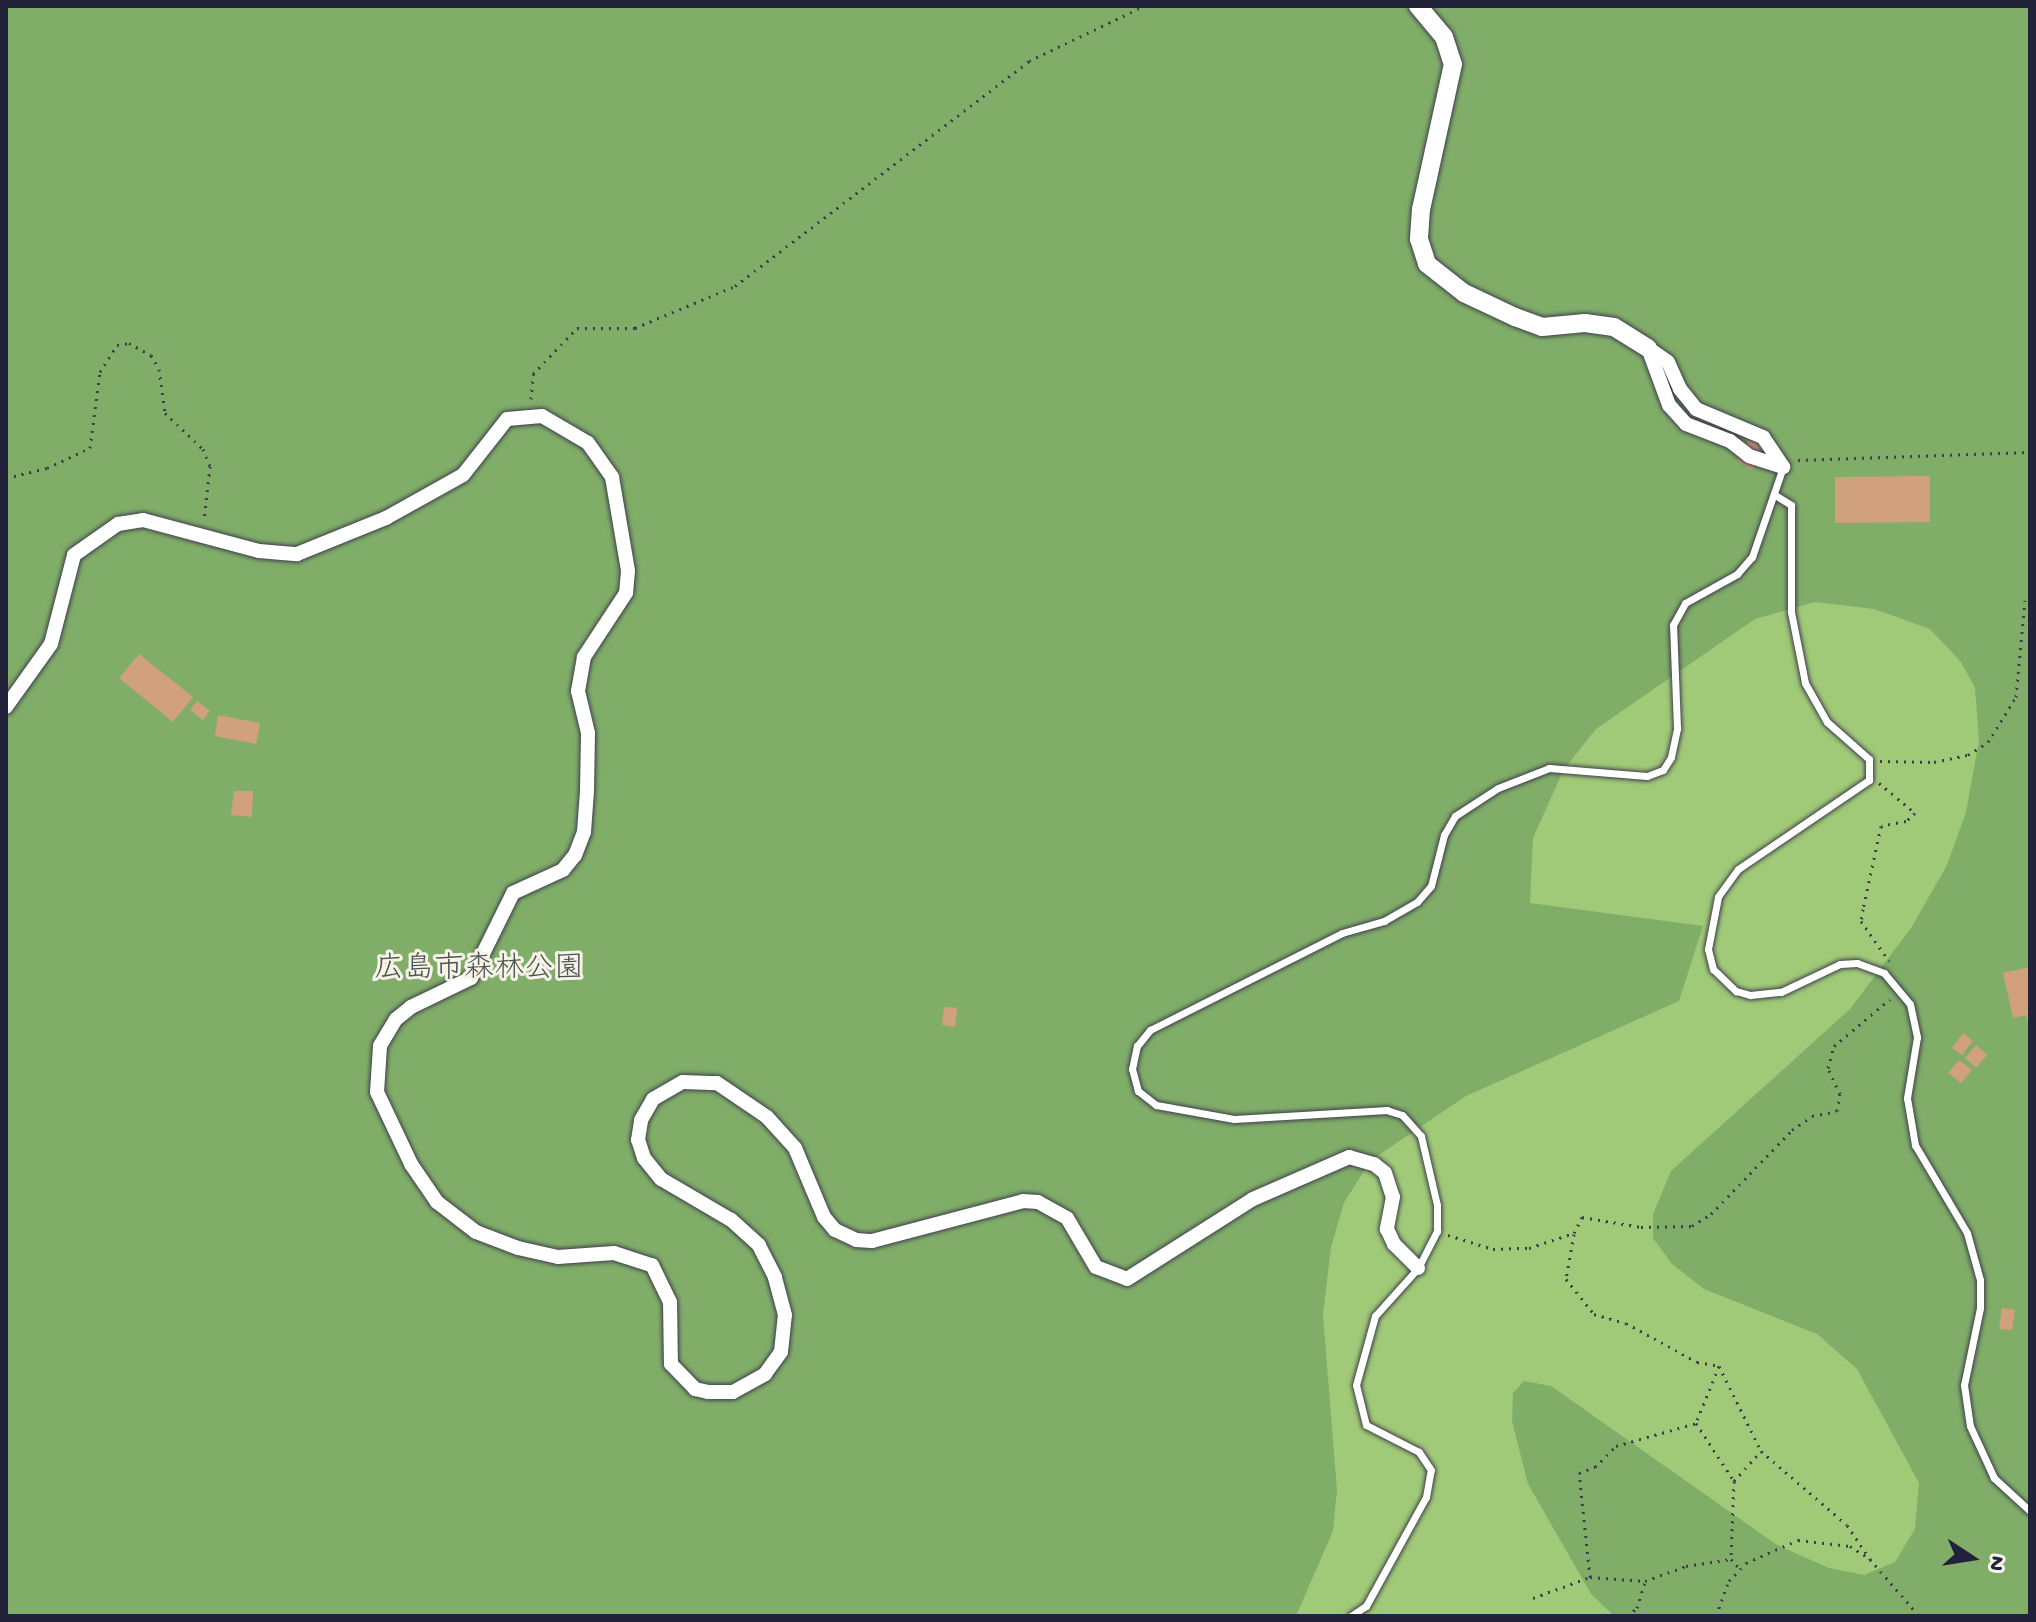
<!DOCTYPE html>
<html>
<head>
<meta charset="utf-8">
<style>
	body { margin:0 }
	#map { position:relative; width:2036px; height:1622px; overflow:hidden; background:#e8e0bc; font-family:"Gochi Hand","Klee One",sans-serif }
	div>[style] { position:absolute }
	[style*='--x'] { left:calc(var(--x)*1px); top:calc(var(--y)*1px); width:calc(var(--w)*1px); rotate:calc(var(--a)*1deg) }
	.green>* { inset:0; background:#a0ca77 }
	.forest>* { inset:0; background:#80ae68 }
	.building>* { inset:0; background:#d1a07c }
	.path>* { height:3px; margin-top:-1.5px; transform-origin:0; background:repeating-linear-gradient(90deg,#403e4e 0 2px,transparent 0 8px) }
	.roads { filter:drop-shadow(0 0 2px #403e4e) drop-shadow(0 0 2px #403e4e) }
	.service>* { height:7px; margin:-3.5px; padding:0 3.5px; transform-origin:3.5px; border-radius:3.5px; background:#fff }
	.minor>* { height:14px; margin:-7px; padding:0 7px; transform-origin:7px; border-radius:7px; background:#fff }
	.tertiary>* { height:18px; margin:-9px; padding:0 9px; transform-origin:9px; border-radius:9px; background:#fff }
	span { translate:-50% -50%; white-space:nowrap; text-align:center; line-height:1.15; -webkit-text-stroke:6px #f7f3e8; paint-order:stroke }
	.park-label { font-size:30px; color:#48544d }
	.frame { position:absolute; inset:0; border:8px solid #22223b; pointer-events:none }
	.north { position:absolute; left:1932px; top:1518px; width:80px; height:80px; -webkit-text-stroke:6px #f7f3e8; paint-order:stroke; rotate:102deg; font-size:22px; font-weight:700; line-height:32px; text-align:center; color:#22223b }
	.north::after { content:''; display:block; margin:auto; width:28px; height:36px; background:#22223b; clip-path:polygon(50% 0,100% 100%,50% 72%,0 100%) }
</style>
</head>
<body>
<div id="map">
	<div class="green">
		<div style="clip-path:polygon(6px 178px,1992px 336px,2030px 1616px,1110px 1616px)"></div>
	</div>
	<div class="forest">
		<div style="clip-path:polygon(6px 6px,2030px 6px,2030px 1616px,1614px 1616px,1591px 1594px,1528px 1484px,1512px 1421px,1513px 1393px,1524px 1381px,1551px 1386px,1777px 1545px,1829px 1568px,1864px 1575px,1895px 1562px,1915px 1529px,1919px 1483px,1857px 1369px,1817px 1334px,1704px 1289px,1672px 1264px,1653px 1238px,1653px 1214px,1671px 1171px,1850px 1009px,1911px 928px,1947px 865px,1966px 812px,1979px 740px,1975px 688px,1961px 662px,1930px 629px,1874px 609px,1815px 602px,1755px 619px,1596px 729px,1564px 769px,1533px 838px,1530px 903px,1703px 926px,1679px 1001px,1466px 1096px,1370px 1161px,1344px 1203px,1331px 1247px,1323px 1315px,1337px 1490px,1333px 1531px,1296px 1616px,6px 1616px)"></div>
	</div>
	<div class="building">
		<div style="clip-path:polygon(1754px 430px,1769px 439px,1752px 470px,1737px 461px)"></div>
		<div style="clip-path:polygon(1930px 476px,1930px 522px,1835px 523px,1835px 477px)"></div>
		<div style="clip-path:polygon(139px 654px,193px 697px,173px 722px,119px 678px)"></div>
		<div style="clip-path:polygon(197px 701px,210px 711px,203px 720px,190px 710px)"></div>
		<div style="clip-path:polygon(218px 715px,260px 723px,256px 744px,215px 736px)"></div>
		<div style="clip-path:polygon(234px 791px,253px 791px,252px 817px,231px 815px)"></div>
		<div style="clip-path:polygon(2030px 967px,2030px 1029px,2029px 1029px,2026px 1015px,2013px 1018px,2003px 973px)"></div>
		<div style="clip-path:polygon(944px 1007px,957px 1008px,955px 1027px,942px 1025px)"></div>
		<div style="clip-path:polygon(1963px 1033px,1973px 1041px,1962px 1055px,1952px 1048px)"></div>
		<div style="clip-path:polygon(1976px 1045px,1987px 1055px,1976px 1068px,1965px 1058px)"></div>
		<div style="clip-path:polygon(1959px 1060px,1972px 1070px,1961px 1083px,1948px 1073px)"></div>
		<div style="clip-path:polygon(2002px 1308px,2015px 1310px,2012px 1330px,1999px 1329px)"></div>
	</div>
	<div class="path">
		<div style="--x:531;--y:399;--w:25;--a:-85"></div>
		<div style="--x:533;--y:374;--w:64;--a:-46.3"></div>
		<div style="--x:577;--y:328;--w:58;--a:0"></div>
		<div style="--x:635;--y:328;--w:108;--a:-22.8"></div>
		<div style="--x:735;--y:286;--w:370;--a:-37.4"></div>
		<div style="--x:1029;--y:61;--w:127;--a:-25.6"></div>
		<div style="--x:1798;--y:460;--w:232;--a:-2"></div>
		<div style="--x:6;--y:478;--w:42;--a:-13.7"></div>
		<div style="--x:47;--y:468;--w:47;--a:-24.9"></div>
		<div style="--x:90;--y:448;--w:77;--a:-82.5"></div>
		<div style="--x:100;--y:372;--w:32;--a:-58"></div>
		<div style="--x:117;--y:345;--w:12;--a:-9"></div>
		<div style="--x:129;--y:343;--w:25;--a:29"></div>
		<div style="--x:151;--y:355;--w:16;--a:60"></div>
		<div style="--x:159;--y:369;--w:44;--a:82.2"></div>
		<div style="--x:165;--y:413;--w:52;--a:43.5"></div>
		<div style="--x:203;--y:449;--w:18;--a:68"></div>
		<div style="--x:210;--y:466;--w:54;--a:96.3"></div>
		<div style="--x:1880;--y:761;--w:54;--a:1.1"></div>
		<div style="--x:1934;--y:762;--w:35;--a:-12"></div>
		<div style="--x:1968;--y:755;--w:24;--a:-33"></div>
		<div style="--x:1988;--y:742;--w:53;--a:-58.1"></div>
		<div style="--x:2016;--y:697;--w:97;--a:-84.7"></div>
		<div style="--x:1879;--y:783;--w:47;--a:39.8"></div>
		<div style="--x:1915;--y:813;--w:12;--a:138"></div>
		<div style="--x:1906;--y:821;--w:25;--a:169"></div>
		<div style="--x:1881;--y:826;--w:85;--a:102.2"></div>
		<div style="--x:1863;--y:909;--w:12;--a:99"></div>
		<div style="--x:1861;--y:921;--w:49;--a:55"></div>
		<div style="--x:1574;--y:1234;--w:46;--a:100.1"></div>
		<div style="--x:1566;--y:1279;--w:45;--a:51.3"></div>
		<div style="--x:1594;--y:1314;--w:33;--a:16"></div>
		<div style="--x:1626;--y:1323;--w:81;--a:28.8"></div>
		<div style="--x:1697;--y:1362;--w:22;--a:10"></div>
		<div style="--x:1719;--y:1366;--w:95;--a:63.7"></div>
		<div style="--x:1761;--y:1451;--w:113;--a:40.7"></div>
		<div style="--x:1847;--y:1525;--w:41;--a:55.9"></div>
		<div style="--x:1448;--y:1235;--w:47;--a:17.3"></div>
		<div style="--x:1493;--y:1249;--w:36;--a:-2"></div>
		<div style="--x:1529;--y:1248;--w:47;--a:-18.4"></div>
		<div style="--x:1574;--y:1233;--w:18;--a:-63"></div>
		<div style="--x:1582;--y:1217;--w:60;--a:9.6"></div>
		<div style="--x:1641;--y:1227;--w:51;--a:-1.1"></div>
		<div style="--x:1692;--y:1226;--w:22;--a:-32"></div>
		<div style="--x:1711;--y:1214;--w:117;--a:-46"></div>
		<div style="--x:1792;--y:1130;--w:24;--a:-35"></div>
		<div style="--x:1812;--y:1116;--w:25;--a:-11"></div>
		<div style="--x:1837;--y:1111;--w:17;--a:-80"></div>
		<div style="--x:1840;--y:1094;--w:29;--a:-115"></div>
		<div style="--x:1828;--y:1068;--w:23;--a:-75"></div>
		<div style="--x:1834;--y:1046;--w:73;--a:-40"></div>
		<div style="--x:1719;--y:1366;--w:61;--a:112"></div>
		<div style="--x:1696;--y:1423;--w:69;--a:56.8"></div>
		<div style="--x:1734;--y:1481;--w:78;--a:92.2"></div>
		<div style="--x:1731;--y:1559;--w:13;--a:48"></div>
		<div style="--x:1734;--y:1481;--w:40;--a:-48"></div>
		<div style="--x:1590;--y:1577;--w:105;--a:-96"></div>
		<div style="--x:1579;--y:1473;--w:17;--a:-21"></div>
		<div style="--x:1595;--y:1467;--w:30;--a:-45"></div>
		<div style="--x:1616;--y:1446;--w:83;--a:-16"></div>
		<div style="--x:1533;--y:1598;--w:61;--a:-20.2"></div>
		<div style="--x:1590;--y:1577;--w:55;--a:4.2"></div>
		<div style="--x:1645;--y:1581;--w:44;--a:-20.1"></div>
		<div style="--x:1686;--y:1566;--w:45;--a:-9"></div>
		<div style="--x:1627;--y:1616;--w:13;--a:-39"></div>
		<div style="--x:1637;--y:1608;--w:28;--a:-73"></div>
		<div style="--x:1716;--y:1616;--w:37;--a:-70"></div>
		<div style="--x:1729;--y:1581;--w:25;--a:-47"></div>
		<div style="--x:1746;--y:1563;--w:57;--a:-23.9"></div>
		<div style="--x:1798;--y:1540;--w:52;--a:6.6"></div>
		<div style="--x:1850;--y:1546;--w:24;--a:33"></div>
		<div style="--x:1870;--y:1559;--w:75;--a:49.3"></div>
	</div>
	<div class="roads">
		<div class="service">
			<div style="--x:1775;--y:495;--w:19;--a:32"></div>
			<div style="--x:1791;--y:505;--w:107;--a:90"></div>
			<div style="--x:1791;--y:612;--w:72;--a:78.8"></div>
			<div style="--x:1805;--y:683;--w:45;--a:60.6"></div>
			<div style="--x:1827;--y:722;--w:56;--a:41.4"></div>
			<div style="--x:1869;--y:759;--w:21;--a:90"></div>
			<div style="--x:1869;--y:780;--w:158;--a:145.8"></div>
			<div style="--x:1738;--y:869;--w:34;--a:126"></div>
			<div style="--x:1718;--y:897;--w:53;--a:100.9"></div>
			<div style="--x:1708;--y:949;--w:21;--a:76"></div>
			<div style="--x:1713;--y:969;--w:32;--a:44"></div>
			<div style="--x:1736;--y:991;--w:15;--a:16"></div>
			<div style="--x:1750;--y:995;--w:31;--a:-6"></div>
			<div style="--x:1781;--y:992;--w:65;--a:-25.4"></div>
			<div style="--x:1840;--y:964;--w:17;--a:-3"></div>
			<div style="--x:1857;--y:963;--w:29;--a:20"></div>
			<div style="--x:1884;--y:973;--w:40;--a:50"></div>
			<div style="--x:1910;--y:1004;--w:34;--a:78"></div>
			<div style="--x:1917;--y:1037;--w:62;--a:99.3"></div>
			<div style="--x:1907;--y:1098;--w:48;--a:80.3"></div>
			<div style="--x:1915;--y:1145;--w:102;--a:59.4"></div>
			<div style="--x:1967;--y:1233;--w:49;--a:74.5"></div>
			<div style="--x:1980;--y:1280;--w:28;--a:90"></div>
			<div style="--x:1980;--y:1308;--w:79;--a:101.7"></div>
			<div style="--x:1964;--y:1385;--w:41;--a:81.7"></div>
			<div style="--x:1970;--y:1426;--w:57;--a:65.2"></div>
			<div style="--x:1994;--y:1478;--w:49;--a:42.5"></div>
			<div style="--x:1351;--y:1616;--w:18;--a:-34"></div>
			<div style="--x:1366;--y:1606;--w:124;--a:-61.2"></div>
			<div style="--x:1426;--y:1497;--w:27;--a:-80"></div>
			<div style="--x:1431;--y:1470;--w:22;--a:-124"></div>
			<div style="--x:1419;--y:1452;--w:59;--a:-153"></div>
			<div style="--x:1366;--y:1425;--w:41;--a:-104"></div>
			<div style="--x:1356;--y:1385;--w:72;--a:-74.6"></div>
			<div style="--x:1375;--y:1316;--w:64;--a:-48.1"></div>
			<div style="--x:1418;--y:1268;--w:42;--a:-62.8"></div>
			<div style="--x:1437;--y:1231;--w:26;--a:-90"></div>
			<div style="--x:1437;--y:1205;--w:71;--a:-103.1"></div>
			<div style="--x:1421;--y:1136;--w:28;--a:-132"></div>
			<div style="--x:1402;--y:1115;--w:16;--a:-162"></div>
			<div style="--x:1387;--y:1110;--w:153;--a:176.6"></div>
			<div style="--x:1234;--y:1119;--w:79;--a:-169.8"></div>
			<div style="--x:1156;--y:1105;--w:23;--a:-142"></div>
			<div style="--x:1138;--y:1091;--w:23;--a:-105"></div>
			<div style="--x:1132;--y:1069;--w:24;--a:-78"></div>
			<div style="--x:1137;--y:1046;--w:21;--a:-51"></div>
			<div style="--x:1150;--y:1030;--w:215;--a:-26.8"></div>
			<div style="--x:1342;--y:933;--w:44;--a:-15.9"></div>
			<div style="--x:1384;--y:921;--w:38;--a:-30"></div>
			<div style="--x:1417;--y:902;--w:21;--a:-49"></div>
			<div style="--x:1431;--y:886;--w:53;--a:-75.7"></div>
			<div style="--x:1444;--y:835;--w:22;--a:-60"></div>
			<div style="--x:1455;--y:816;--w:51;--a:-33.1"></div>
			<div style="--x:1498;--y:788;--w:55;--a:-21.4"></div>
			<div style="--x:1549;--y:768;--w:98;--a:4.7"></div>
			<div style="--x:1647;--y:776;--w:17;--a:-21"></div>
			<div style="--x:1663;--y:770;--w:15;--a:-58"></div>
			<div style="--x:1671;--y:757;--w:30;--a:-78"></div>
			<div style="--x:1677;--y:728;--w:103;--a:-92.2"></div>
			<div style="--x:1673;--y:625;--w:25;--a:-61"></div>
			<div style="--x:1685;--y:603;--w:60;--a:-29.1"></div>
			<div style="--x:1737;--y:574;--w:23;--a:-49"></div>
			<div style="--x:1752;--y:557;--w:95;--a:-71"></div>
		</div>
		<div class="minor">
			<div style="--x:1648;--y:348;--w:61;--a:69.8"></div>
			<div style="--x:1669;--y:405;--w:25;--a:48"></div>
			<div style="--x:1686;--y:424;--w:47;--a:21.1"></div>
			<div style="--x:1730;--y:441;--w:24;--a:38"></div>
			<div style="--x:1749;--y:456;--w:36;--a:18"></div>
			<div style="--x:1648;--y:348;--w:24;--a:35"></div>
			<div style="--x:1668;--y:362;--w:30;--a:66"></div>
			<div style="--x:1680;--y:389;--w:26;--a:51"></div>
			<div style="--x:1696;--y:409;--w:73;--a:22.7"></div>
			<div style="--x:1763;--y:437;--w:36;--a:56"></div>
			<div style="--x:6;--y:707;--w:77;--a:-54.5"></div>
			<div style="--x:51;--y:644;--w:92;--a:-75.5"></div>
			<div style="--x:74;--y:555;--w:54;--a:-35.2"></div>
			<div style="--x:118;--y:524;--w:25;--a:-9"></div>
			<div style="--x:143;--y:520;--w:120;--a:15"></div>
			<div style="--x:259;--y:551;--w:38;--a:5"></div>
			<div style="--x:297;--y:554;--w:96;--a:-22"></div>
			<div style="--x:386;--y:518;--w:88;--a:-29.2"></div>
			<div style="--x:463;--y:475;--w:71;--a:-51.8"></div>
			<div style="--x:507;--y:419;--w:35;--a:-5"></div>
			<div style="--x:542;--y:416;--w:53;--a:30.4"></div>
			<div style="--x:588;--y:443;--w:42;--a:54.8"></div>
			<div style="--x:612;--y:477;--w:95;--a:80.3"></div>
			<div style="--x:628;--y:571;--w:22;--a:95"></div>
			<div style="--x:626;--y:593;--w:77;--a:123.3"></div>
			<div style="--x:584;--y:657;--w:35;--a:100"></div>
			<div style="--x:578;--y:691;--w:43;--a:76.6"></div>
			<div style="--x:588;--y:733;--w:58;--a:91"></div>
			<div style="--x:587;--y:791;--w:41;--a:94.2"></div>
			<div style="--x:584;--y:832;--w:25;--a:111"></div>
			<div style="--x:575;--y:855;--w:19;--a:129"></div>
			<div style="--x:563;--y:870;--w:55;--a:155.3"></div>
			<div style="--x:513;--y:893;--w:95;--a:116.3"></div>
			<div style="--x:471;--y:978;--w:67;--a:154.2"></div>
			<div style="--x:411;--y:1007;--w:19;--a:141"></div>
			<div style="--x:396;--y:1019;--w:31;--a:121"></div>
			<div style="--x:380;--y:1046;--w:46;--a:93.7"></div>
			<div style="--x:377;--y:1092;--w:80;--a:64.7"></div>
			<div style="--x:411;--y:1164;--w:46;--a:55.6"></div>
			<div style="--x:437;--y:1202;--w:49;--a:37.6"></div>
			<div style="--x:476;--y:1232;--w:45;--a:20.9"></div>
			<div style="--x:518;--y:1248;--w:41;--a:12.7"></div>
			<div style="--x:558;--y:1257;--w:56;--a:-4.1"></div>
			<div style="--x:614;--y:1253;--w:40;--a:18"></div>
			<div style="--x:652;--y:1265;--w:41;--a:64.1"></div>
			<div style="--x:670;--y:1302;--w:62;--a:89.1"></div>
			<div style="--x:671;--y:1364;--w:35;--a:46"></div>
			<div style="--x:695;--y:1389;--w:13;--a:13"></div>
			<div style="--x:708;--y:1392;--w:25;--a:0"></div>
			<div style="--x:733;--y:1392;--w:37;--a:-29"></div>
			<div style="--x:765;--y:1374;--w:27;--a:-54"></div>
			<div style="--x:781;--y:1352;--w:37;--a:-84"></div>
			<div style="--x:785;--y:1315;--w:39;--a:-105"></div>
			<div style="--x:775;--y:1277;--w:36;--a:-117"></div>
			<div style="--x:759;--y:1245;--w:38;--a:-138"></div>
			<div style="--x:731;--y:1220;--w:81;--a:-149.6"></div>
			<div style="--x:661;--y:1179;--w:27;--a:-129"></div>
			<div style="--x:644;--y:1158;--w:19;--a:-108"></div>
			<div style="--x:638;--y:1140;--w:20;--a:-81"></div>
			<div style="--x:641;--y:1120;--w:24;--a:-60"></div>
			<div style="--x:653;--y:1099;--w:34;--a:-30"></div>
			<div style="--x:683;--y:1082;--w:34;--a:2"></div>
			<div style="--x:717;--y:1083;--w:60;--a:34.2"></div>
			<div style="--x:767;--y:1117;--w:42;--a:47.9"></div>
			<div style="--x:795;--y:1148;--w:75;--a:67.2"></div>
			<div style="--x:824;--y:1217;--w:17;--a:50"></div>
			<div style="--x:835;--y:1230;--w:23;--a:25"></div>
			<div style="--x:856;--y:1240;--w:16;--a:4"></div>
			<div style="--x:872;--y:1241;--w:156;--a:-14.8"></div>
			<div style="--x:1023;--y:1201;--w:15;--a:4"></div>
			<div style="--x:1038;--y:1202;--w:33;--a:29"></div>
			<div style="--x:1067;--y:1218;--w:57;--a:59.4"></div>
			<div style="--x:1096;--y:1267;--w:33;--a:21"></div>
			<div style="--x:1127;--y:1279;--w:149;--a:-32.4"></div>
			<div style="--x:1253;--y:1199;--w:105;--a:-23.6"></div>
			<div style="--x:1349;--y:1157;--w:26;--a:16"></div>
			<div style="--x:1374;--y:1164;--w:14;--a:39"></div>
			<div style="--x:1385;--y:1173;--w:25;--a:72"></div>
			<div style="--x:1393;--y:1197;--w:33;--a:101"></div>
			<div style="--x:1387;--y:1229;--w:17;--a:65"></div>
			<div style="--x:1394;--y:1244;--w:34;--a:45"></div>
		</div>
		<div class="tertiary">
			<div style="--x:1418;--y:6;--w:40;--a:50"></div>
			<div style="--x:1444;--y:37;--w:28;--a:72"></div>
			<div style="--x:1453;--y:64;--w:148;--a:102.4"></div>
			<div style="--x:1421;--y:209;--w:30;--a:94"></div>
			<div style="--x:1419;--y:239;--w:26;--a:72"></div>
			<div style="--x:1427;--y:264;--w:47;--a:38.1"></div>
			<div style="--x:1464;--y:293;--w:56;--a:25.2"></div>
			<div style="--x:1515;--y:317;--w:29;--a:20"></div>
			<div style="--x:1542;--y:327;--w:43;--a:-5.3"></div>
			<div style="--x:1585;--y:323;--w:29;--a:8"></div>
			<div style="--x:1614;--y:327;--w:40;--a:32"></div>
		</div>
	</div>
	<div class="park-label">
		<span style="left:479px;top:971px">広島市森林公園</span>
	</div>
	<div class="frame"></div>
	<div class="north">N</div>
</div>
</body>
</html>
